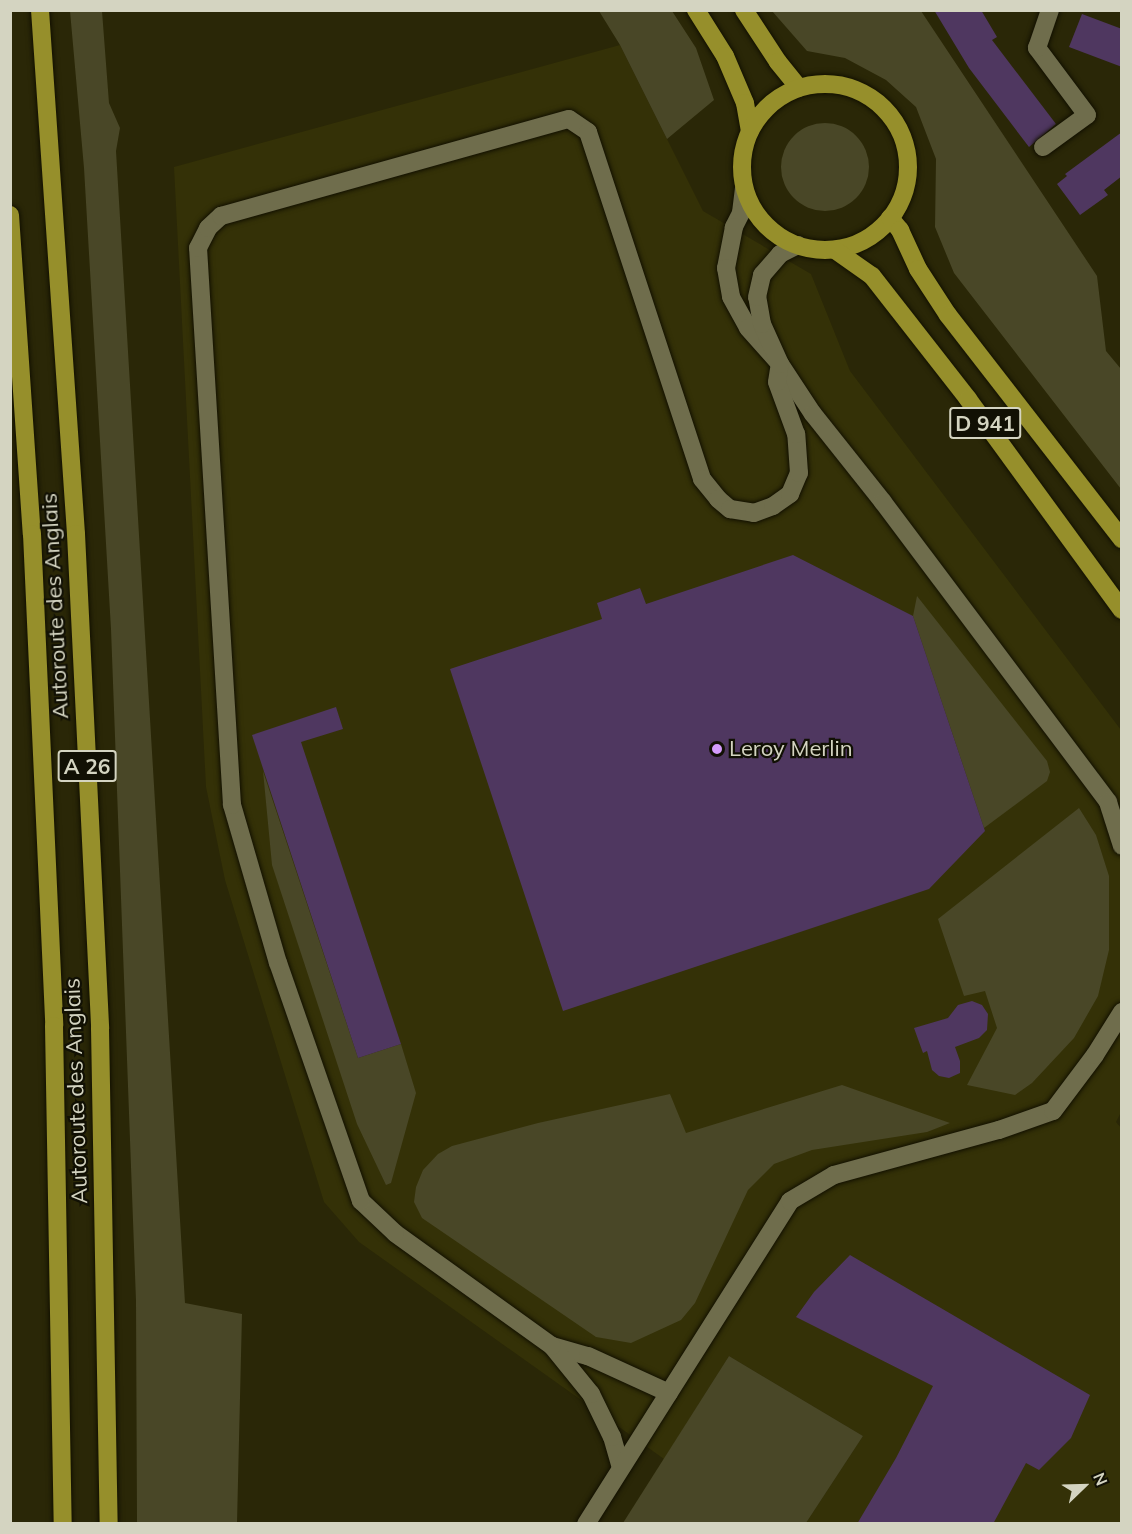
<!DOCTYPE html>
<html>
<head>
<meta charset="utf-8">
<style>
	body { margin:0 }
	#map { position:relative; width:1132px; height:1534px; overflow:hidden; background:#2a2707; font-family:Mulish,sans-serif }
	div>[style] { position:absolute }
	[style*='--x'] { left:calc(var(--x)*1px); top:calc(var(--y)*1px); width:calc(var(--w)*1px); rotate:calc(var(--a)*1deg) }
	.built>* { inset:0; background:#343107 }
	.green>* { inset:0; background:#494727 }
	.round { border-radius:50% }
	.building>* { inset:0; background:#4f3760 }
	.roads { filter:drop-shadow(0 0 2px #121000) drop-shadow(0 0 2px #121000) }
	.minor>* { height:18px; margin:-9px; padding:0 9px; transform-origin:9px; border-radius:9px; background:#6f6d4c }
	.highway>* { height:18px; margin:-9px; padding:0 9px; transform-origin:9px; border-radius:9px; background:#968f2b }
	.highway>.ring { margin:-9px; padding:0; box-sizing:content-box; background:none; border:18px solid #968f2b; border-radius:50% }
	.dots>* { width:16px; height:16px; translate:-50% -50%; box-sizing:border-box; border:3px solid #111004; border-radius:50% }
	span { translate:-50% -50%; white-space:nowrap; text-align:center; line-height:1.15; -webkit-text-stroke:4.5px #111004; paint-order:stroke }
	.shield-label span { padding:2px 4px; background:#111004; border:2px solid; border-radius:4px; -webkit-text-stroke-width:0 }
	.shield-label { font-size:21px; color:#d4d4c1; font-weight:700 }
	.street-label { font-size:22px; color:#d4d4c1 }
	.poi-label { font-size:22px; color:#d4d4c1 }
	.left { translate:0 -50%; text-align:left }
	.frame { position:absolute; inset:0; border:12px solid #d4d4c1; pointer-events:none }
	.north { position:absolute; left:1054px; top:1456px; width:60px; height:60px; -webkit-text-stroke:4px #111004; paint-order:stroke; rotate:67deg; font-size:16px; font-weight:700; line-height:24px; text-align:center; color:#d4d4c1 }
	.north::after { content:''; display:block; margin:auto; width:21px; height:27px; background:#d4d4c1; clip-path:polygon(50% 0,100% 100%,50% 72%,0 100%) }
</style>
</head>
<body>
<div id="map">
	<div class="built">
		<div style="clip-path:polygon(620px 45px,703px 211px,811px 274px,850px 371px,1121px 730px,1122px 1110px,1116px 1122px,1122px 1129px,1121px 1523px,806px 1523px,863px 1436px,729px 1356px,664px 1459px,359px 1242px,324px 1202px,225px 880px,206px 787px,174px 167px)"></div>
	</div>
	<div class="green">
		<div style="clip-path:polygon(70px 11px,102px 11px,109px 103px,120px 128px,116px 151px,185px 1303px,242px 1314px,237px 1523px,137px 1523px,136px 1301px,111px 629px,84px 168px)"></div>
		<div style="clip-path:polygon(599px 11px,672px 11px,696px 48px,714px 100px,667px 139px,620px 45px)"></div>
		<div style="clip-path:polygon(772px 11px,921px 11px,1097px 276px,1106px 351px,1121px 369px,1121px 489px,954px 273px,935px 227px,936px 159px,916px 107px,886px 80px,845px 58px,807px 51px)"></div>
		<div class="round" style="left:781px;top:123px;width:88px;height:88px"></div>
		<div style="clip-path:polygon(917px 596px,1047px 761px,1050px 772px,1047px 781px,984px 828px,913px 616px)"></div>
		<div style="clip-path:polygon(263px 771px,358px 1058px,401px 1044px,416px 1093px,391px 1183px,386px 1185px,357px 1124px,272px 865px)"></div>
		<div style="clip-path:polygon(1079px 808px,1096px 835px,1109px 876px,1109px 950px,1098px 996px,1074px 1038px,1032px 1083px,1015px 1095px,967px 1085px,997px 1028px,985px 991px,964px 996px,938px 919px)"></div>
		<div style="clip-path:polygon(842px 1085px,950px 1123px,927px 1132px,812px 1150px,774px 1164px,748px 1190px,695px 1303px,681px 1320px,631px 1343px,596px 1337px,422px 1218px,414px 1202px,416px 1187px,423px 1170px,438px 1154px,452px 1146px,538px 1123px,670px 1094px,686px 1133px)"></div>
		<div style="clip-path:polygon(729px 1356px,863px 1436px,806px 1523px,623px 1523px)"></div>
	</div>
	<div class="building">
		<div style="clip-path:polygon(934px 10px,981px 10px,997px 37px,992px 40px,1056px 124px,1029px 147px,969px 68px)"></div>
		<div style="clip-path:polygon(1082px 14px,1122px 29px,1122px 67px,1069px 47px)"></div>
		<div style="clip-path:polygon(1122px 132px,1122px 176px,1104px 190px,1108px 195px,1080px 215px,1057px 184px,1067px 176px,1065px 174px)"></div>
		<div style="clip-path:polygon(793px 555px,913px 616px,985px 831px,929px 889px,563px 1011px,450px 669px,602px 619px,597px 603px,640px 588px,646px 604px)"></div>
		<div style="clip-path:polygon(336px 707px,343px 729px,301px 742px,401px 1044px,358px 1058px,252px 735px)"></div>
		<div style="clip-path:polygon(972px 1001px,982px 1005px,988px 1014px,987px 1030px,979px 1038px,955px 1047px,960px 1061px,960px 1073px,949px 1078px,939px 1076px,932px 1070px,927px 1051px,923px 1053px,914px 1028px,948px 1018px,958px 1005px)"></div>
		<div style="clip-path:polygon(850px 1255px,1090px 1395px,1071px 1438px,1039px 1470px,1026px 1463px,993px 1524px,857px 1524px,896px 1458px,933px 1386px,796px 1317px,814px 1292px)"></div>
	</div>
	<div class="roads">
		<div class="minor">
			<div style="--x:1043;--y:147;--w:54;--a:-36"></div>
			<div style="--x:1087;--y:115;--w:84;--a:-126.7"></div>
			<div style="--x:1037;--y:48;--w:40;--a:-71.1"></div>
			<div style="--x:744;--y:188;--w:25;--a:97"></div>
			<div style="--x:741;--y:213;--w:16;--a:117"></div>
			<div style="--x:734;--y:227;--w:42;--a:101"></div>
			<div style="--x:726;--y:268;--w:29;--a:80"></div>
			<div style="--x:731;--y:297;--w:35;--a:61"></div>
			<div style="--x:748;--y:328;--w:48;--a:48.4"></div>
			<div style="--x:780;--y:364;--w:60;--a:56.6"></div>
			<div style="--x:813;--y:414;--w:112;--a:51.5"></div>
			<div style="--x:883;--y:502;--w:375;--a:53.1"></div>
			<div style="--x:1108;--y:802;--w:46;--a:72.3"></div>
			<div style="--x:552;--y:1346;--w:37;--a:16"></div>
			<div style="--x:588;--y:1356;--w:89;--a:24.6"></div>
			<div style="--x:621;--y:1468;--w:32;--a:-106"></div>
			<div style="--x:612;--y:1437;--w:48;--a:-116"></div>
			<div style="--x:591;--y:1394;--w:62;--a:-129.1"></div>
			<div style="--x:552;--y:1346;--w:193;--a:-144.3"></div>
			<div style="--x:395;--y:1233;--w:47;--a:-136.7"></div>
			<div style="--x:361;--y:1201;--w:252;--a:-109.2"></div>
			<div style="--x:278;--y:963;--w:165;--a:-106.2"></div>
			<div style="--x:232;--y:805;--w:558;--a:-93.49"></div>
			<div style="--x:198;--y:248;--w:22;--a:-63"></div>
			<div style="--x:208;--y:228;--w:18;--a:-43"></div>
			<div style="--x:221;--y:216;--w:361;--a:-15.6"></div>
			<div style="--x:569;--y:119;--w:23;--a:34"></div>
			<div style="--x:588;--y:132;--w:365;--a:71.8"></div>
			<div style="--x:702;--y:479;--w:26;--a:51"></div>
			<div style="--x:718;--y:499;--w:16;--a:40"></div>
			<div style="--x:730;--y:509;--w:24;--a:9"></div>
			<div style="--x:754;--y:513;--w:20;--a:-20"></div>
			<div style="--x:773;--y:506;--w:21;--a:-35"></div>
			<div style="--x:790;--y:494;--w:23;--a:-67"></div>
			<div style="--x:799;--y:473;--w:39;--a:-94"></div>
			<div style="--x:796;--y:434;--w:55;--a:-110.1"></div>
			<div style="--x:777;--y:382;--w:18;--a:-81"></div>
			<div style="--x:780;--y:364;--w:44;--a:-114.2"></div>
			<div style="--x:762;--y:324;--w:27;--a:-100"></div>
			<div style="--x:757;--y:297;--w:23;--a:-77"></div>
			<div style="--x:762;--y:275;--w:28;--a:-49"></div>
			<div style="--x:780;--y:254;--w:20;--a:-27"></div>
			<div style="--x:586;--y:1524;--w:382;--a:-57.7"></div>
			<div style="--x:790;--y:1201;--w:51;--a:-30.6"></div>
			<div style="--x:834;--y:1175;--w:171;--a:-15.3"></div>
			<div style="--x:999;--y:1130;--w:57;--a:-19.4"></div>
			<div style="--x:1053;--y:1111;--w:70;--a:-53.1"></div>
			<div style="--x:1095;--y:1055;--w:51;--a:-57.9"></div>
		</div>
		<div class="highway">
			<div style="--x:40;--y:10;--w:525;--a:86.07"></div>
			<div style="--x:76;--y:534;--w:495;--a:87.2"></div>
			<div style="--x:100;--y:1028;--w:496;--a:89"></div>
			<div style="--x:696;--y:10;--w:54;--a:57.8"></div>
			<div style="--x:725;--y:56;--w:51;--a:66.9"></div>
			<div style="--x:745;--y:103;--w:28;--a:80"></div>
			<div style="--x:744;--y:10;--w:62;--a:56.8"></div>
			<div style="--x:778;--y:62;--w:33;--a:51"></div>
			<div class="ring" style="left:742px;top:84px;width:148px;height:148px"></div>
			<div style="--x:10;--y:215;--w:320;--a:86.1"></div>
			<div style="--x:32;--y:534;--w:492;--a:87.4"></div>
			<div style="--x:54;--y:1026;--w:498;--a:89"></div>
			<div style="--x:890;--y:218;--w:16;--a:50"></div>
			<div style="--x:900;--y:230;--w:43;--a:65.2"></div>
			<div style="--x:918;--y:269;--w:55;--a:56.9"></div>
			<div style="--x:948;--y:315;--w:284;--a:52.2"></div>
			<div style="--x:835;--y:250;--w:45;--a:35.1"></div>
			<div style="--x:872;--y:276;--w:156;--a:52"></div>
			<div style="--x:968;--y:399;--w:261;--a:53.9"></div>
		</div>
	</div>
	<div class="dots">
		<div style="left:717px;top:749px;background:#d49cfb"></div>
	</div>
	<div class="shield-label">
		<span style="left:985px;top:423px">D 941</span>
		<span style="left:87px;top:766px">A 26</span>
	</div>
	<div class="street-label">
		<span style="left:55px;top:606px;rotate:-93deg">Autoroute des Anglais</span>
		<span style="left:76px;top:1091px;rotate:-92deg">Autoroute des Anglais</span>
	</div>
	<div class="poi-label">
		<span class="left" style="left:729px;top:749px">Leroy Merlin</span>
	</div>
	<div class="frame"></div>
	<div class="north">N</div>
</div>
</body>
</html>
